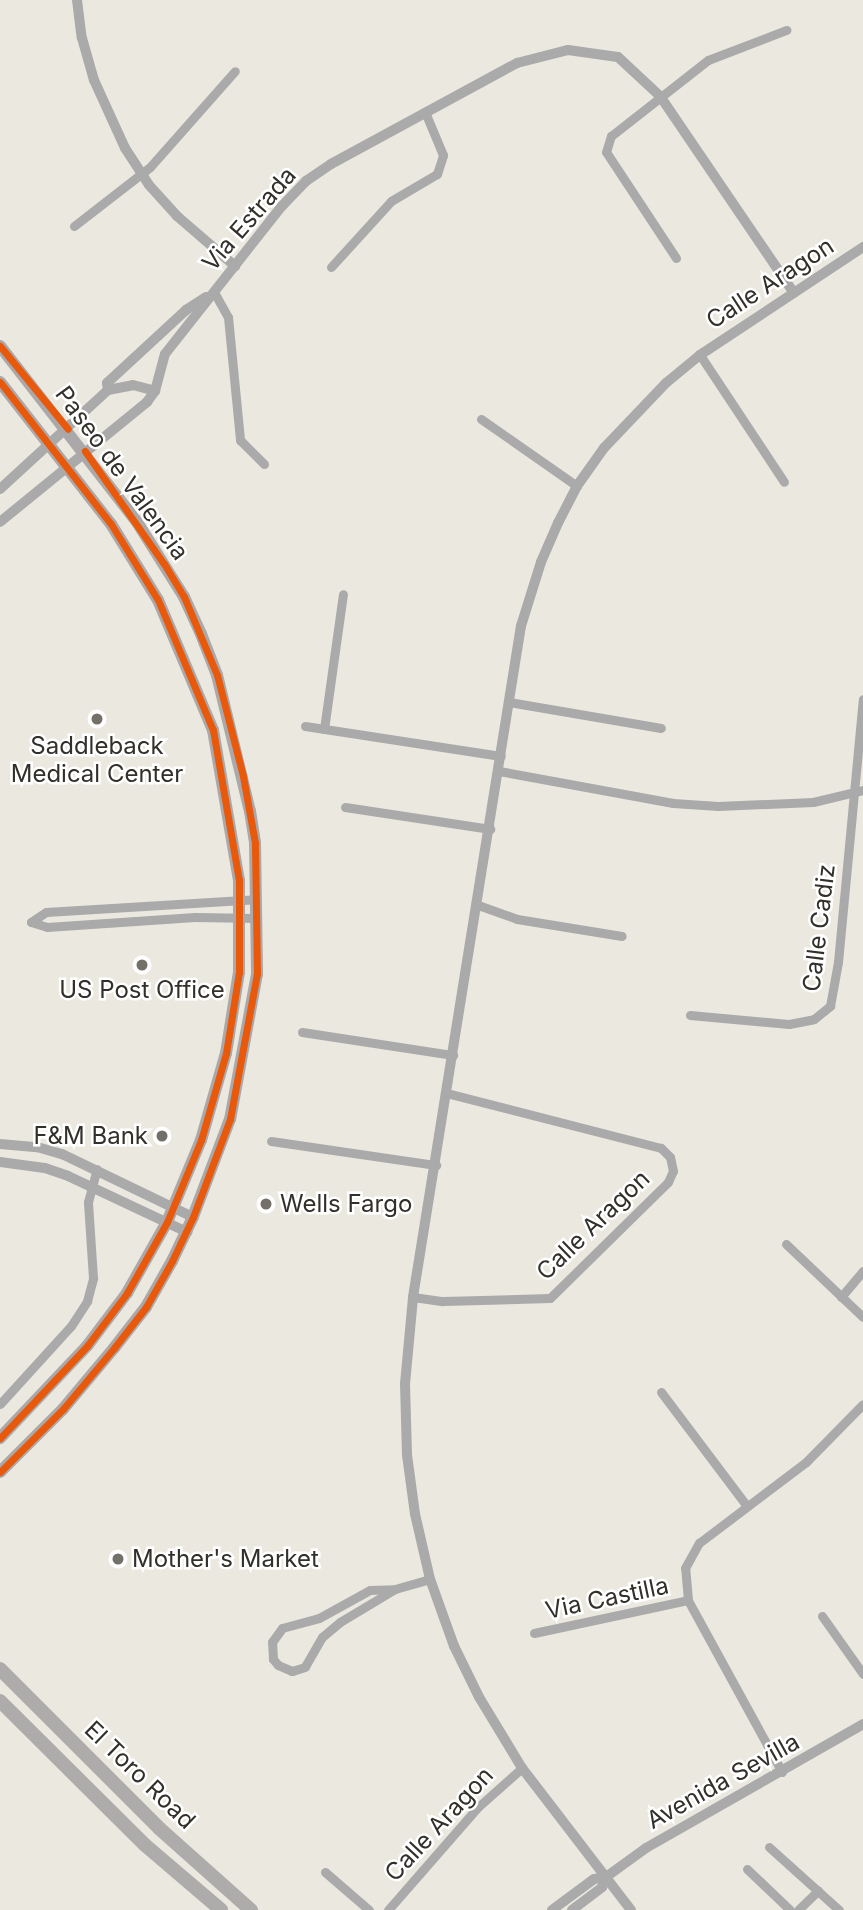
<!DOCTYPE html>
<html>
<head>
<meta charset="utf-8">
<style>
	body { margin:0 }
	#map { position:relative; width:863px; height:1910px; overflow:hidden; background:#ebe8e0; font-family:Inter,sans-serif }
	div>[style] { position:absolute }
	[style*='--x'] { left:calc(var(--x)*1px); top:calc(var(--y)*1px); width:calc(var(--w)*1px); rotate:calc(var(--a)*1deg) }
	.minor>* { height:9px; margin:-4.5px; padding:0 4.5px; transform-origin:4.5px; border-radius:4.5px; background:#aaa }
	.tertiary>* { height:10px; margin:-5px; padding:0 5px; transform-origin:5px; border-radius:5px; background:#aaa }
	.secondary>* { height:12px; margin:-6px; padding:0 6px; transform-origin:6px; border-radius:6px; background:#aaa8a9 }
	.primary>* { height:14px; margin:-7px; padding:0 7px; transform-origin:7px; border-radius:7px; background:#aeacaa }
	.cycleway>* { height:7px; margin:-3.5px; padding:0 3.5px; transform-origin:3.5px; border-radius:3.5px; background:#e8590c }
	.dots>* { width:19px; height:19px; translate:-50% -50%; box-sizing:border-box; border:4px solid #fff; border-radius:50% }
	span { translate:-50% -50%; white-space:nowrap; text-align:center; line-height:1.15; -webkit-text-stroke:5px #fff; paint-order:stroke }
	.street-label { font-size:24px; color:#32302b }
	.poi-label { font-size:24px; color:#32302b }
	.right { translate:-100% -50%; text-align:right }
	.left { translate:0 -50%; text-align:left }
</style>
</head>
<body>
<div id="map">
	<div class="minor">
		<div style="--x:74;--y:226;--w:96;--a:-37.8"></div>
		<div style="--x:150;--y:167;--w:128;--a:-48.5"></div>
		<div style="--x:676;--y:258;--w:127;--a:-123.4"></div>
		<div style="--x:606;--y:152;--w:17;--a:-73"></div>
		<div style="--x:611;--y:136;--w:123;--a:-38.1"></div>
		<div style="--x:708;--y:60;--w:84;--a:-21"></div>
		<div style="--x:331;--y:267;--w:89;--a:-47.7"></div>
		<div style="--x:391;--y:201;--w:53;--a:-30.4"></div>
		<div style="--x:437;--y:174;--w:20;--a:-72"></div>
		<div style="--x:443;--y:155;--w:47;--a:-112.7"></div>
		<div style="--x:214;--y:292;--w:29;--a:61"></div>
		<div style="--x:228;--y:317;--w:124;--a:84.4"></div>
		<div style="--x:240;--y:440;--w:34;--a:45"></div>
		<div style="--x:700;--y:355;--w:152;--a:56.5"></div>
		<div style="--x:481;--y:419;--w:117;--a:34.9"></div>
		<div style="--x:509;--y:702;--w:154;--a:9.7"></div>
		<div style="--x:305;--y:726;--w:198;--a:8.7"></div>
		<div style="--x:324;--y:729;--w:136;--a:-82"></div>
		<div style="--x:499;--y:771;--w:177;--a:10.4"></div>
		<div style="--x:673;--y:803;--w:45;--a:3.8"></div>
		<div style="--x:718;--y:806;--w:95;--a:-2.4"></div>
		<div style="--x:813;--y:802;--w:51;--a:-13.5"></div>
		<div style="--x:345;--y:807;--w:147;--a:8.6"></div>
		<div style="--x:478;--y:905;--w:41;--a:19.7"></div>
		<div style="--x:517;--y:919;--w:106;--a:9.2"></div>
		<div style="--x:31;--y:922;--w:18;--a:-34"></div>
		<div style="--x:46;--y:912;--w:210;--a:-3.5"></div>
		<div style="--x:31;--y:922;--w:17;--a:17"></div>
		<div style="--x:47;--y:927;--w:148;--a:-3.9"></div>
		<div style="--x:195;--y:917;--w:61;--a:0.9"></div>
		<div style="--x:690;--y:1015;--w:99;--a:5.2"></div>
		<div style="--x:789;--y:1024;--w:25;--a:-11"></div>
		<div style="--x:814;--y:1019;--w:21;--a:-39"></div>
		<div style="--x:830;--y:1006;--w:45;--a:-79.7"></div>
		<div style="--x:838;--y:962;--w:264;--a:-84.6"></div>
		<div style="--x:302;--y:1032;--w:153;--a:8.7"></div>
		<div style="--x:271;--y:1141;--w:167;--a:8.3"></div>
		<div style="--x:786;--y:1244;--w:106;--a:43.5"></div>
		<div style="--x:413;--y:1297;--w:30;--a:8"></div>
		<div style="--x:443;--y:1301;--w:107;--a:-1.6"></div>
		<div style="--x:550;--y:1298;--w:165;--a:-44.5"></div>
		<div style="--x:668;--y:1182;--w:12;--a:-66"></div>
		<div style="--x:673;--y:1171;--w:14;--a:-102"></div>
		<div style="--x:670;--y:1157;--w:13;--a:-135"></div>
		<div style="--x:661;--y:1148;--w:221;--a:-165.6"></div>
		<div style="--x:841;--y:1297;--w:34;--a:-50"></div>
		<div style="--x:661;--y:1392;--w:143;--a:53"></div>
		<div style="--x:0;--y:1404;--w:105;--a:-47.7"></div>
		<div style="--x:71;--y:1326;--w:30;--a:-57"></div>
		<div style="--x:87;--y:1301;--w:24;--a:-75"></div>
		<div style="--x:93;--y:1278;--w:76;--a:-93.8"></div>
		<div style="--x:88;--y:1202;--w:34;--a:-75"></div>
		<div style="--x:395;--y:1589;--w:64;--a:149"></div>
		<div style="--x:340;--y:1622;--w:23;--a:140"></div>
		<div style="--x:322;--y:1637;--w:34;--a:120"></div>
		<div style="--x:305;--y:1667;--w:14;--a:163"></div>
		<div style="--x:292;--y:1671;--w:15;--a:-157"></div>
		<div style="--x:278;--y:1665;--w:8;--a:-130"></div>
		<div style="--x:273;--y:1659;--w:17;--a:-93"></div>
		<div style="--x:272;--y:1642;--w:17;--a:-54"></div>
		<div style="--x:282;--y:1628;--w:38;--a:-15"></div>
		<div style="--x:319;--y:1618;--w:58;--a:-28.8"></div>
		<div style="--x:370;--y:1590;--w:25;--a:-2"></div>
		<div style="--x:395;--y:1589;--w:36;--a:-16"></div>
		<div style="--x:822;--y:1616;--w:71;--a:54.7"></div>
		<div style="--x:534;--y:1633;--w:157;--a:-12.1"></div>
		<div style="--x:782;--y:1772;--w:196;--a:-118.7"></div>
		<div style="--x:688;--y:1600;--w:32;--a:-95"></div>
		<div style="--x:685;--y:1568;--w:29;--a:-61"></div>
		<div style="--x:699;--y:1543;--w:134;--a:-37.1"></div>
		<div style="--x:806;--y:1462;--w:81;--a:-45.5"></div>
		<div style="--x:769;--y:1847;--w:94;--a:42"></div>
		<div style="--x:747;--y:1869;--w:59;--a:43.6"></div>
		<div style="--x:325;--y:1872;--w:58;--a:40.8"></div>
		<div style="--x:388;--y:1910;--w:137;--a:-48.9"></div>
		<div style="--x:478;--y:1807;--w:59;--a:-41.6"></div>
		<div style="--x:798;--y:1910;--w:28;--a:-44"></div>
	</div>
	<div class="tertiary">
		<div style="--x:77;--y:0;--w:38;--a:83"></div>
		<div style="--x:82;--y:38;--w:44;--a:74.1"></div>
		<div style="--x:94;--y:80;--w:75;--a:65.5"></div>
		<div style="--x:125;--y:148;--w:44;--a:57"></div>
		<div style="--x:149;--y:185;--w:42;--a:47.9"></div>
		<div style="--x:177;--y:216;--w:77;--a:40.8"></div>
		<div style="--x:108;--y:390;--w:7;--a:-98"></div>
		<div style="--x:107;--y:383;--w:108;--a:-42.7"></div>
		<div style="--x:186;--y:310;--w:24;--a:-33"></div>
		<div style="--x:0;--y:489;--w:147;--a:-42.5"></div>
		<div style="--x:108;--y:390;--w:25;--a:-11"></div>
		<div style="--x:133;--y:385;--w:23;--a:15"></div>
		<div style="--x:0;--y:522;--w:190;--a:-39.2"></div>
		<div style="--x:147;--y:402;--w:14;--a:-54"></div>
		<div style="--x:155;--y:391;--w:38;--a:-75"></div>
		<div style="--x:165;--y:354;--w:189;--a:-51.7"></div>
		<div style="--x:282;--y:206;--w:35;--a:-46"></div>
		<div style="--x:306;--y:181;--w:30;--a:-34"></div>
		<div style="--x:331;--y:164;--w:212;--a:-28.5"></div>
		<div style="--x:517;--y:63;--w:53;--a:-14.3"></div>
		<div style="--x:568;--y:50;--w:50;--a:8"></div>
		<div style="--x:618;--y:57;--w:57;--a:42.9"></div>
		<div style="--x:660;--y:96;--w:238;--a:55.8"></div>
		<div style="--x:0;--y:1144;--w:37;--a:5"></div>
		<div style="--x:37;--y:1147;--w:26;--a:16"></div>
		<div style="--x:62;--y:1154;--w:145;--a:25.7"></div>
		<div style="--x:0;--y:1162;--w:45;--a:7.6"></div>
		<div style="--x:45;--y:1168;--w:24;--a:19"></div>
		<div style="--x:68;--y:1176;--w:132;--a:25.2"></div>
		<div style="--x:552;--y:1910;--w:52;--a:-36.4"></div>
		<div style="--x:594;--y:1879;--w:12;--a:-9"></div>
		<div style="--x:606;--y:1877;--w:49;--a:-35.9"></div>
		<div style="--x:646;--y:1848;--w:250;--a:-29.7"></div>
		<div style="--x:572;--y:1910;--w:38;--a:-37"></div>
		<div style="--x:602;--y:1887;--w:11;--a:-68"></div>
		<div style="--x:631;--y:1910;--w:179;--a:-127.5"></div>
		<div style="--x:522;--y:1768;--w:83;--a:-121.2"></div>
		<div style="--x:479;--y:1697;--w:57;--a:-116.1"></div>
		<div style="--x:454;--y:1646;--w:71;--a:-109.7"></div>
		<div style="--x:430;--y:1579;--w:67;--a:-103"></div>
		<div style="--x:415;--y:1514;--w:60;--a:-97.7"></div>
		<div style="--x:407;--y:1455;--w:71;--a:-91.6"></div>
		<div style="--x:405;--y:1384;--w:87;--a:-84.7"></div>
		<div style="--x:413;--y:1297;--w:680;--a:-80.86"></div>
		<div style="--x:521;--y:626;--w:67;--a:-72.6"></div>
		<div style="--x:541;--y:562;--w:43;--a:-66.4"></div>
		<div style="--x:558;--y:523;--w:42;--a:-62.8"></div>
		<div style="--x:577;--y:486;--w:47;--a:-54.6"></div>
		<div style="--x:604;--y:448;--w:90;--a:-46.4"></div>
		<div style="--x:666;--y:383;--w:44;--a:-39.5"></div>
		<div style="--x:700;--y:355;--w:196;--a:-33.5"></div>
	</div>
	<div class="secondary">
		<div style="--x:0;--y:346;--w:223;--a:52.1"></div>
		<div style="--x:137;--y:522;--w:89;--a:57.9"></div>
		<div style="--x:184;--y:597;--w:41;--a:65.3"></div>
		<div style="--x:201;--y:634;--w:44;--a:68.7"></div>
		<div style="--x:217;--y:675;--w:140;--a:76.4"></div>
		<div style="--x:250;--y:811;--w:32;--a:81"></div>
		<div style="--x:255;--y:843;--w:131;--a:89.1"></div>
		<div style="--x:257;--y:974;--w:147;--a:100.5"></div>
		<div style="--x:230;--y:1119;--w:105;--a:110.7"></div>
		<div style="--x:193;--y:1217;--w:49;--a:115.5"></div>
		<div style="--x:172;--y:1261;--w:53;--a:119.5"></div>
		<div style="--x:146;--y:1307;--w:52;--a:128"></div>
		<div style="--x:114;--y:1348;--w:80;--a:129.9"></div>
		<div style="--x:63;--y:1409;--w:89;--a:135"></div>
		<div style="--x:0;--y:382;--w:180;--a:52"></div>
		<div style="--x:111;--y:524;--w:89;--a:58.3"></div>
		<div style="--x:158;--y:600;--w:141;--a:67.1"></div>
		<div style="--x:213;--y:730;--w:152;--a:80.2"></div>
		<div style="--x:239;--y:880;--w:92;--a:90"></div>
		<div style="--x:239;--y:972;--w:82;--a:99.1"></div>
		<div style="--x:226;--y:1053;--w:91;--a:106"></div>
		<div style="--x:201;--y:1140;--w:89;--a:112.5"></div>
		<div style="--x:167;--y:1222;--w:81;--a:119.4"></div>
		<div style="--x:127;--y:1293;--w:66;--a:127"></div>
		<div style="--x:87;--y:1346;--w:127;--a:133.4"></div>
	</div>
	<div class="primary">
		<div style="--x:0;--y:1669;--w:226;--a:45"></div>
		<div style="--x:160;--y:1829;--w:122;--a:41.7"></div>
		<div style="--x:0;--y:1701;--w:204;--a:44.8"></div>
		<div style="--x:145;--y:1845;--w:100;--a:40.5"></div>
	</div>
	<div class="cycleway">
		<div style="--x:0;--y:346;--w:107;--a:50.7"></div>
		<div style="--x:0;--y:382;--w:180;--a:52"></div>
		<div style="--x:111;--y:524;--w:89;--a:58.3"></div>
		<div style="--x:158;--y:600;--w:141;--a:67.1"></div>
		<div style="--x:213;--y:730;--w:152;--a:80.2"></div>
		<div style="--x:239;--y:880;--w:92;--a:90"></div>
		<div style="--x:239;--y:972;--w:82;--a:99.1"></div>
		<div style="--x:226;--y:1053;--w:91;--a:106"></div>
		<div style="--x:201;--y:1140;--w:89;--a:112.5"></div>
		<div style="--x:167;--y:1222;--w:81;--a:119.4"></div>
		<div style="--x:127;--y:1293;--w:66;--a:127"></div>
		<div style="--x:87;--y:1346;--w:127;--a:133.4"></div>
		<div style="--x:0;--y:1472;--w:89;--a:-45"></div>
		<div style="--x:63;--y:1409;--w:80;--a:-50.1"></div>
		<div style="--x:114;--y:1348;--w:52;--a:-52"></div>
		<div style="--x:146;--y:1307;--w:53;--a:-60.5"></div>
		<div style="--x:172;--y:1261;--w:49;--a:-64.5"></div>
		<div style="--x:193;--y:1217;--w:105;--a:-69.3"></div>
		<div style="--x:230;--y:1119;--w:147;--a:-79.5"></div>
		<div style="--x:257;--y:974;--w:131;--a:-90.9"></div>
		<div style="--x:255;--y:843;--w:68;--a:-100.2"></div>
		<div style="--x:243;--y:776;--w:104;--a:-104.4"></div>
		<div style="--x:217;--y:675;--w:85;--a:-112.9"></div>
		<div style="--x:184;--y:597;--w:39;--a:-121"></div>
		<div style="--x:164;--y:564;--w:138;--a:-125"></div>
	</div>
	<div class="dots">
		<div style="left:97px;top:719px;background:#73706a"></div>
		<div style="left:142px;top:965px;background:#73706a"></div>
		<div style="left:162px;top:1136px;background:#73706a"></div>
		<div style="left:266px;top:1204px;background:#73706a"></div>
		<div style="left:118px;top:1559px;background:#73706a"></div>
	</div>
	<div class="street-label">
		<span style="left:249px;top:219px;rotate:-49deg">Via Estrada</span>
		<span style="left:770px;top:283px;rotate:-33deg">Calle Aragon</span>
		<span style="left:122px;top:473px;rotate:54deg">Paseo de Valencia</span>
		<span style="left:819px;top:928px;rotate:-83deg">Calle Cadiz</span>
		<span style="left:593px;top:1225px;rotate:-44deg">Calle Aragon</span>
		<span style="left:607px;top:1598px;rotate:-12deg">Via Castilla</span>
		<span style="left:140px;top:1775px;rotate:44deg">El Toro Road</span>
		<span style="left:723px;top:1781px;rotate:-29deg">Avenida Sevilla</span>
		<span style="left:439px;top:1824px;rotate:-47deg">Calle Aragon</span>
	</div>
	<div class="poi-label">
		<span style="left:97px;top:760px">Saddleback<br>Medical Center</span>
		<span style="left:142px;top:990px">US Post Office</span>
		<span class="right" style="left:148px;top:1136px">F&amp;M Bank</span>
		<span class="left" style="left:280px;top:1204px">Wells Fargo</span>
		<span class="left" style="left:132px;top:1559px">Mother's Market</span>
	</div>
</div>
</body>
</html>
